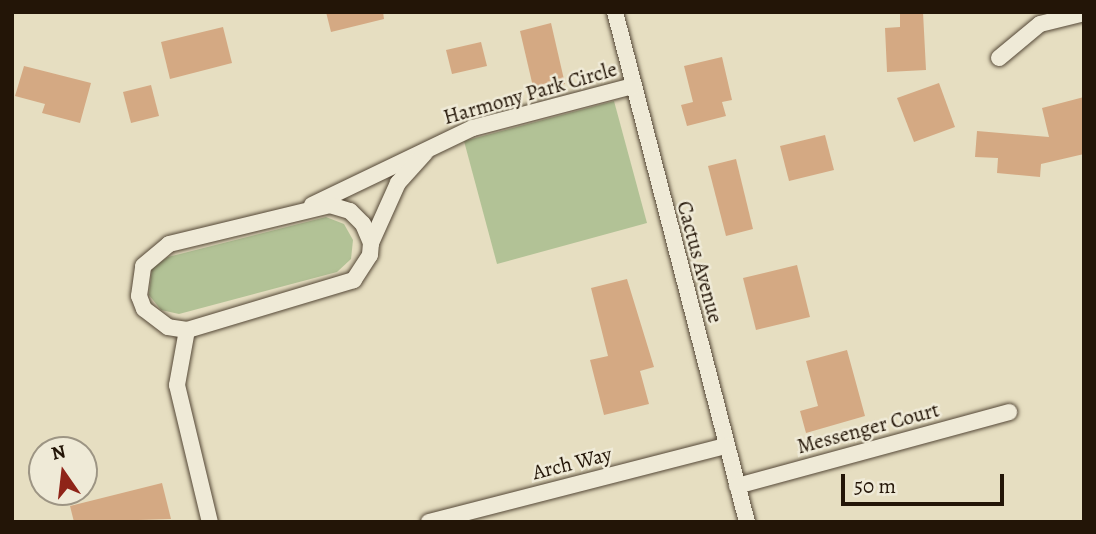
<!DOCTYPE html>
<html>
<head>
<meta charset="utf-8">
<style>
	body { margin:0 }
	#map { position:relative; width:1096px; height:534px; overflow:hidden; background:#e6dec1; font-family:Alegreya,serif }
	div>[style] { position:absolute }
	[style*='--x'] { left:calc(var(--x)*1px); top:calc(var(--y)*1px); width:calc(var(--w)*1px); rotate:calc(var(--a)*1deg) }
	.green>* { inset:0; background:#b2c296 }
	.building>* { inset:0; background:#d4a983 }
	.roads { filter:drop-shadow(0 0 2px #544736) drop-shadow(0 0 2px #544736) }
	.street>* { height:16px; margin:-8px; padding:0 8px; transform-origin:8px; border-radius:8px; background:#efead7 }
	span { translate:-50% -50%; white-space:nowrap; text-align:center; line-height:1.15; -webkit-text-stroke:5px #efead7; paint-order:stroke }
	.street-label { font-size:21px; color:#231507 }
	.frame { position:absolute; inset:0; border:14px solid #231507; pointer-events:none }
	.north { position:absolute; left:28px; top:436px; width:70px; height:70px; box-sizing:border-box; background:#efead7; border:2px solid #9d9584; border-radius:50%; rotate:346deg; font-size:19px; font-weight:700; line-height:28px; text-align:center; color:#231507 }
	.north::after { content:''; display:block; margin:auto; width:24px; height:32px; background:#8f2418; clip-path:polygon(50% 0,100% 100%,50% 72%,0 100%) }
	.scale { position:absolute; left:841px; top:474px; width:163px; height:32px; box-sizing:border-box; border:4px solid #231507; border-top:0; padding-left:9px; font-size:21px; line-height:24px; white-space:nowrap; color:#231507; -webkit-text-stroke:5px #efead7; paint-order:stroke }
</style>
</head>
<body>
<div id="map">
	<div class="green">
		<div style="clip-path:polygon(614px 101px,647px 223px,497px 264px,464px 141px)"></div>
		<div style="clip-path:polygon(326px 217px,344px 224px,353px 240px,351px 259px,337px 272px,179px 314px,161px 310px,149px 295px,152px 268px,168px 257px)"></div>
	</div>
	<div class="building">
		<div style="clip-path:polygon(326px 12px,383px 12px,384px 19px,331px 32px)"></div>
		<div style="clip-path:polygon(900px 12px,923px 12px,926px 70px,887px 72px,885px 28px,900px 27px)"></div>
		<div style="clip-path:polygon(551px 23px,565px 84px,534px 91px,520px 31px)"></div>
		<div style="clip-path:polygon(223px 27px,232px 63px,170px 79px,161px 42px)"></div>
		<div style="clip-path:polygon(481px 42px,487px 66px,452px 74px,446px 50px)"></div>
		<div style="clip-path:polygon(722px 57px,732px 100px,722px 102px,726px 116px,687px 126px,681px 105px,693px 102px,684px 66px)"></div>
		<div style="clip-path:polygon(24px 66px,91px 83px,80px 123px,42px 113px,45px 104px,15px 96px)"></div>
		<div style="clip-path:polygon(939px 83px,955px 127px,914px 142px,897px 98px)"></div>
		<div style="clip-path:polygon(151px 85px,159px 116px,131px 123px,123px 92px)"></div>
		<div style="clip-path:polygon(1084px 97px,1084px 154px,1041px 164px,1040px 177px,997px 173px,998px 158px,975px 157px,977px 131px,1049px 137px,1042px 108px)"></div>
		<div style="clip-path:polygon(825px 135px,834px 170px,789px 181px,780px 146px)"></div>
		<div style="clip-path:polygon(736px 159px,753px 229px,726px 236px,708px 166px)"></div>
		<div style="clip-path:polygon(797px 265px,810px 317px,756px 330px,743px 278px)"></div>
		<div style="clip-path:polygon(627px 279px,654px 367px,640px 371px,649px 404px,604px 415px,590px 360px,608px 356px,591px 288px)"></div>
		<div style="clip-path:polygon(847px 350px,865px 416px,806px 433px,800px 411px,818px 406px,806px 361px)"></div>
		<div style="clip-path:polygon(162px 483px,171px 519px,74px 522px,70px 506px)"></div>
	</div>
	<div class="roads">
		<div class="street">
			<div style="--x:615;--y:12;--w:527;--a:75.49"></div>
			<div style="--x:999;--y:58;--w:53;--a:-39.7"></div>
			<div style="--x:1040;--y:24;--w:45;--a:-14"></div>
			<div style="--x:312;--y:205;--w:178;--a:-25.6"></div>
			<div style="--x:473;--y:128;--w:165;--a:-14.7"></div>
			<div style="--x:330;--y:205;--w:21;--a:17"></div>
			<div style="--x:350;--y:211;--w:18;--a:45"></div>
			<div style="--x:363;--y:224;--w:21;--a:67"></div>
			<div style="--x:371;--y:243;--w:12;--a:95"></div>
			<div style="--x:370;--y:255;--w:30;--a:123"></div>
			<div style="--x:354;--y:280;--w:174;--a:163.3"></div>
			<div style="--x:187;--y:330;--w:19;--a:-171"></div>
			<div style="--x:168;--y:327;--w:30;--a:-143"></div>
			<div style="--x:144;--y:309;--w:14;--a:-111"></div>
			<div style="--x:139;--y:296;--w:30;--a:-82"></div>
			<div style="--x:143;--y:266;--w:34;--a:-40"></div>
			<div style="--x:169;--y:244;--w:166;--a:-13.6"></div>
			<div style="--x:371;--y:243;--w:66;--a:-65.8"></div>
			<div style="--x:398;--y:183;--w:40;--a:-48"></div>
			<div style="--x:187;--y:330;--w:56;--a:100.3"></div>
			<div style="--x:177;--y:385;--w:141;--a:76.5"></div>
			<div style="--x:737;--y:486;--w:282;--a:-15.2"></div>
			<div style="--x:429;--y:522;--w:307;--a:-14.4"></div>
		</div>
	</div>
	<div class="street-label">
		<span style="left:530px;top:93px;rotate:-16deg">Harmony Park Circle</span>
		<span style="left:700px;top:262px;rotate:75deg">Cactus Avenue</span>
		<span style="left:868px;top:428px;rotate:-15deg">Messenger Court</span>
		<span style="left:572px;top:463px;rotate:-14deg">Arch Way</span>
	</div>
	<div class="frame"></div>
	<div class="north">N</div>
	<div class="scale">50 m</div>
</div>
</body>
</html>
